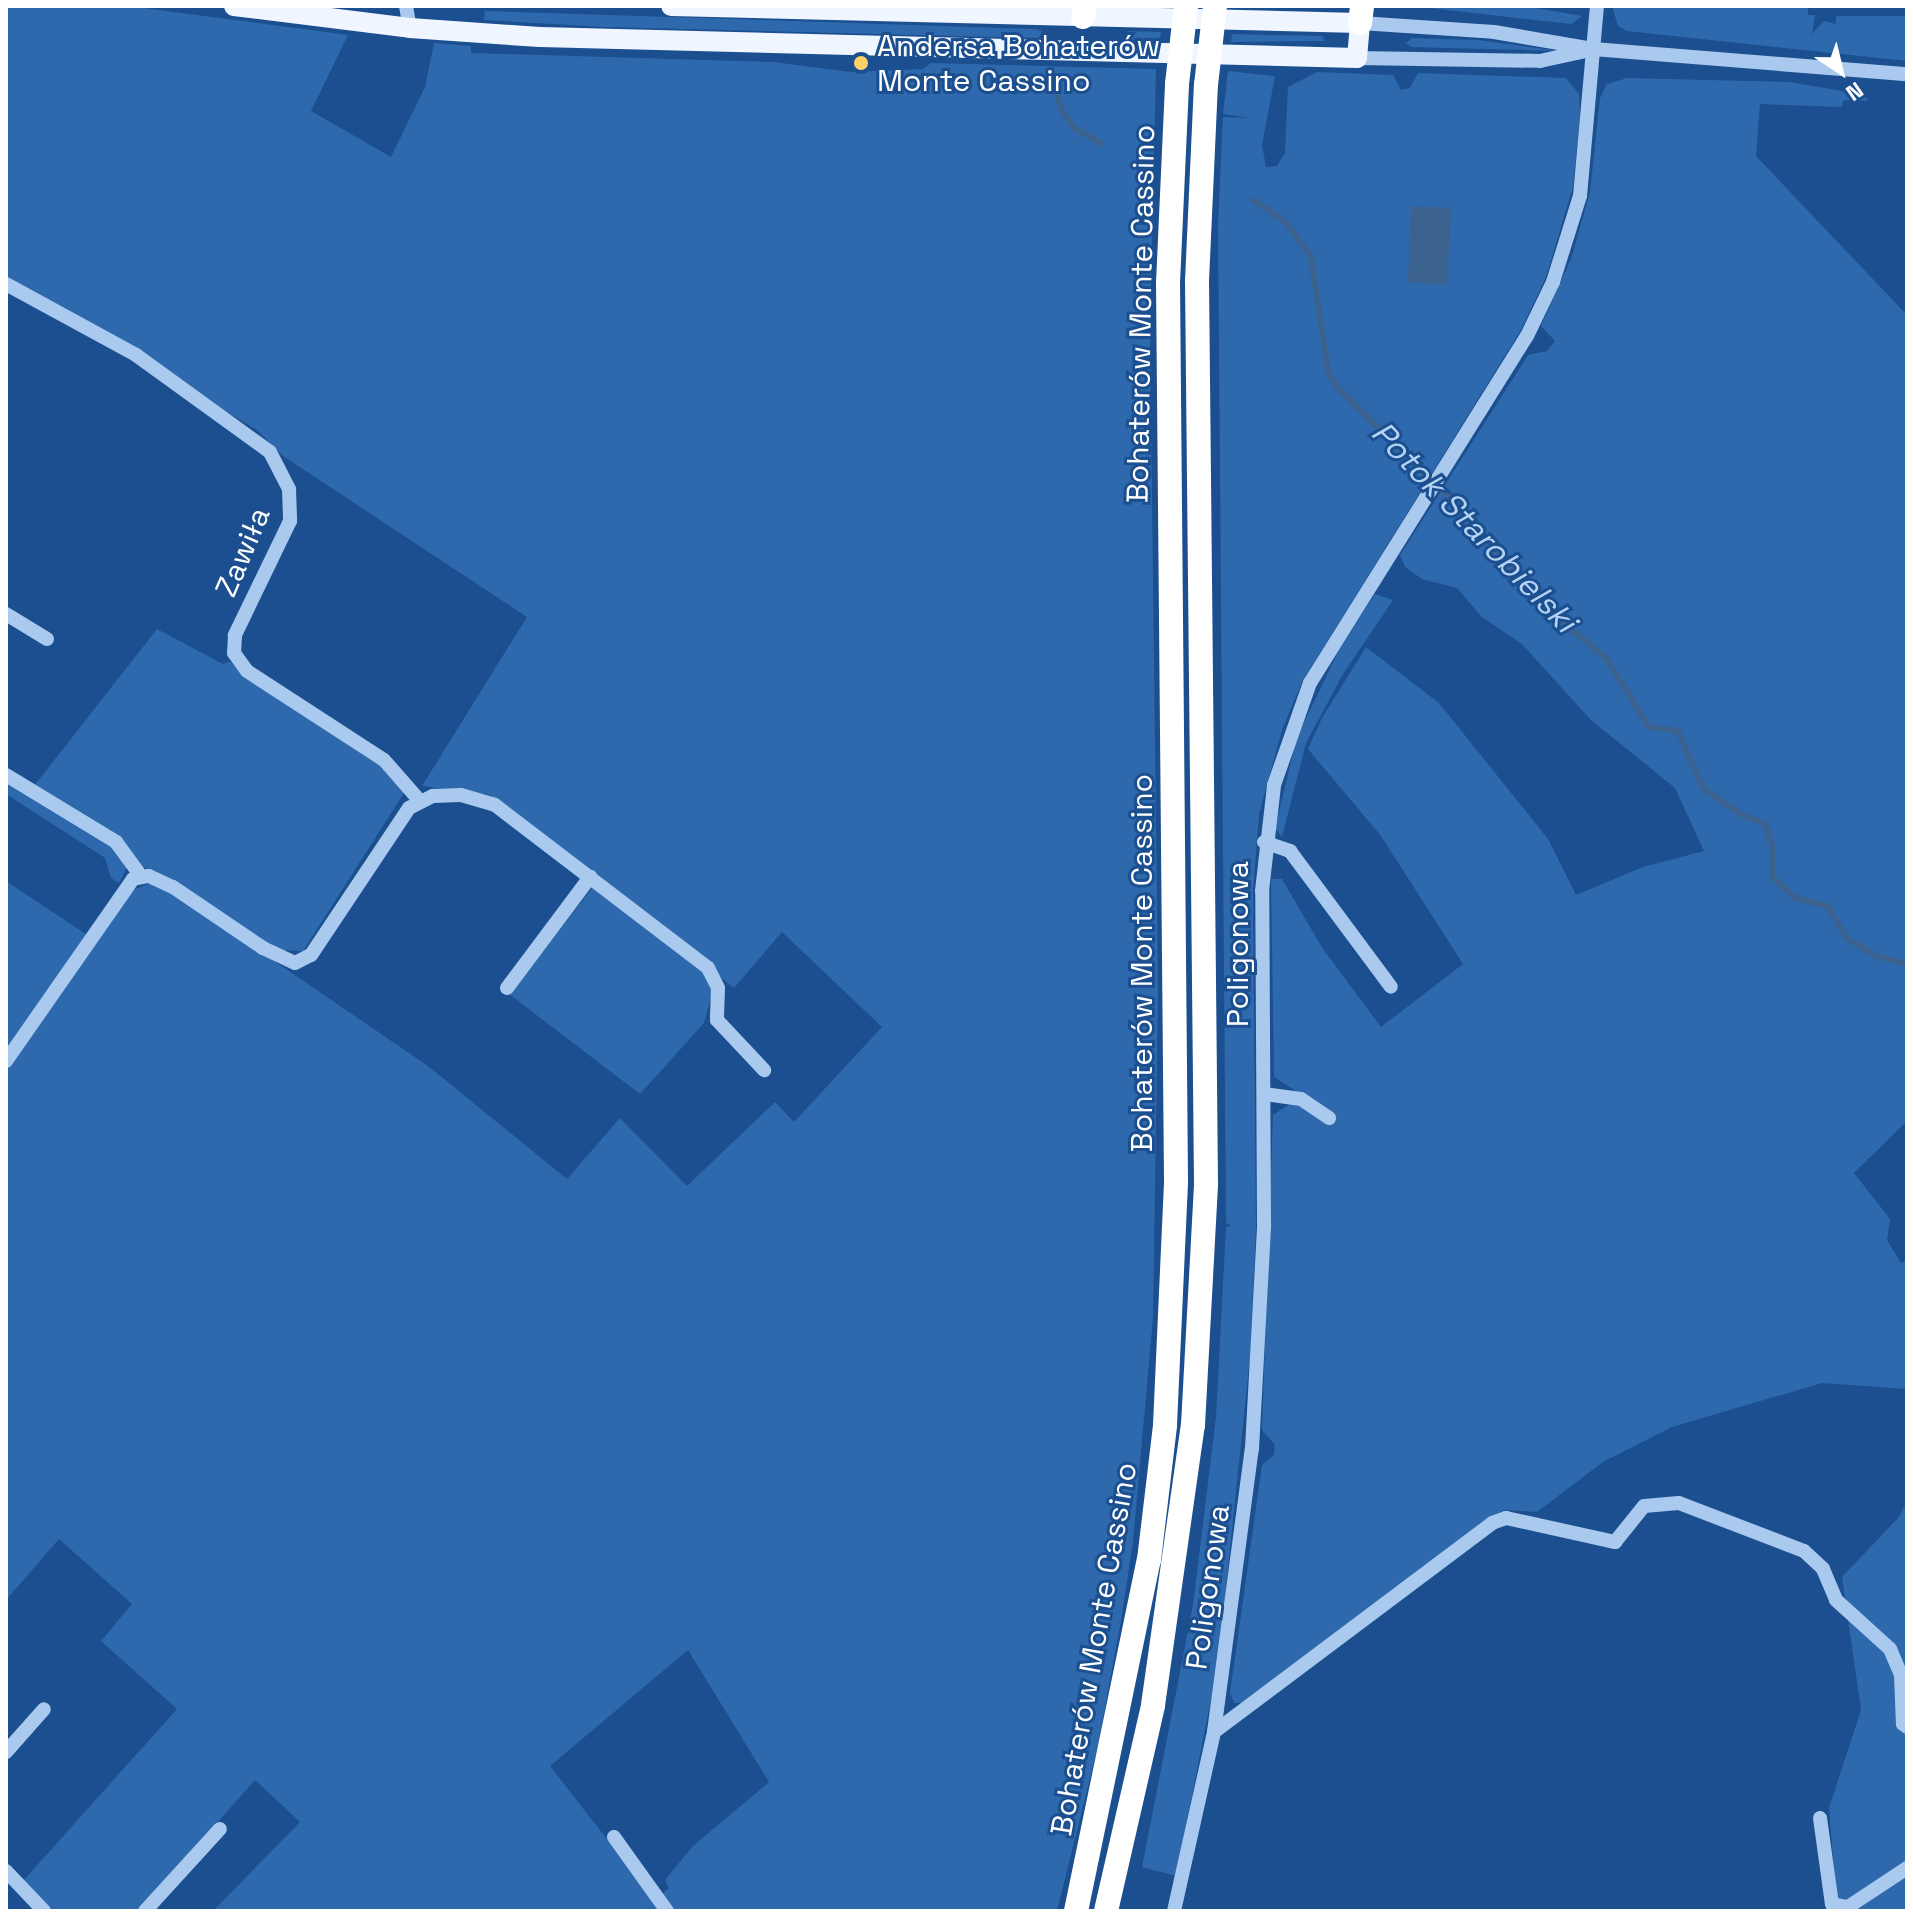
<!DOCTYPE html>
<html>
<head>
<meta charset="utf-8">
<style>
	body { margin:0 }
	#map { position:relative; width:1913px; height:1917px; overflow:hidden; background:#1b4f8f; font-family:"Space Grotesk",sans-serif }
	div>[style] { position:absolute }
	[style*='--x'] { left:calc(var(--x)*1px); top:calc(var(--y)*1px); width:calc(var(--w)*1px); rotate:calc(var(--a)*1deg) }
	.green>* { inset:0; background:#2e69ad }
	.water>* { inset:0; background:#3c6290 }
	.stream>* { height:6px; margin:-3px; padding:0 3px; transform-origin:3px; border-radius:3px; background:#3c6290 }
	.minor>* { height:14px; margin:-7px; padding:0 7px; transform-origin:7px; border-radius:7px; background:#a9c9ee }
	.major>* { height:20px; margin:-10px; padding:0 10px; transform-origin:10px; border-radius:10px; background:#f0f6ff }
	.highway>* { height:24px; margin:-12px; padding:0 12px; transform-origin:12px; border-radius:12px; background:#fff }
	.highway-bridge>* { height:24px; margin:-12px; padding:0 12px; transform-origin:12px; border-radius:12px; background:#fff }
	.dots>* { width:22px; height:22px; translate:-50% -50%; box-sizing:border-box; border:4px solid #1b4f8f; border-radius:50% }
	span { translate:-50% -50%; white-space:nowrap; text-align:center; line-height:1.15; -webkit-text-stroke:6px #1b4f8f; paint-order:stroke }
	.poi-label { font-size:30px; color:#fff }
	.left { translate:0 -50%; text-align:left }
	.street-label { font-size:30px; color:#fff }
	.water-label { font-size:32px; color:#b5d3f5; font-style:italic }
	.frame { position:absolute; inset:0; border:8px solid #fff; pointer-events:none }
	.north { position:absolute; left:1801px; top:32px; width:80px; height:80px; -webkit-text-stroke:6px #1b4f8f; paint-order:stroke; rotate:145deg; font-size:22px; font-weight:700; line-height:32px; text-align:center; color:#fff }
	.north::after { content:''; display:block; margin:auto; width:28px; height:36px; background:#fff; clip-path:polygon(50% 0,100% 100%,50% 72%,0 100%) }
</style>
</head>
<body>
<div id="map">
	<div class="green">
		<div style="clip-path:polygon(6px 6px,128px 6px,348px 35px,311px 111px,391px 157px,425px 87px,434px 43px,471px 46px,471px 53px,774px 62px,850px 72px,923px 69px,931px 63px,1156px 69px,1150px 331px,1158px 992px,1153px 1318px,1133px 1542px,1121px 1621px,1097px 1750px,1057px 1911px,672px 1911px,661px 1895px,669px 1888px,665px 1880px,693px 1846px,769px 1782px,688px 1650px,550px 1766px,663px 1911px,213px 1911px,300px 1822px,255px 1780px,139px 1911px,52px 1911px,23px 1881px,177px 1709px,101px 1641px,132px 1604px,59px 1539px,6px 1600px,6px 1068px,128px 892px,151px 883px,170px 890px,428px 1066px,567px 1179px,620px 1118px,687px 1186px,775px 1102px,794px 1122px,882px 1027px,782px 932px,734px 988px,490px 795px,422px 786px,527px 617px,283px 456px,257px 430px,6px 279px)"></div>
		<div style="clip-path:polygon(1412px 6px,1524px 6px,1582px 16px,1571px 24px)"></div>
		<div style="clip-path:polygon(1612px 6px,1808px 6px,1808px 15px,1815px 15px,1812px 34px,1824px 21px,1836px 24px,1836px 16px,1907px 16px,1907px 61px,1627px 31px,1618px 26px)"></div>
		<div style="clip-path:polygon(485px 11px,1037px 29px,1043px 32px,1038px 38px,605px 27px,484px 20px)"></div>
		<div style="clip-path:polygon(1127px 31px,1161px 32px,1160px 40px,1127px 40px)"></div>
		<div style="clip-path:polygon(1232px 34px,1322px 36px,1325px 41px,1231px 42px)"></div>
		<div style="clip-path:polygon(1412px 38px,1478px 40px,1559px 51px,1411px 47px,1406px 43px)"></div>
		<div style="clip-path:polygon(1228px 71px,1275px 76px,1262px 145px,1266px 167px,1277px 166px,1285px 153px,1288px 87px,1317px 72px,1393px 75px,1401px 90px,1410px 88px,1418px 73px,1566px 78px,1579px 94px,1580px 116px,1573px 187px,1546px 277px,1521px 330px,1302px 682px,1282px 730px,1259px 814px,1253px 892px,1256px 1229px,1250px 1357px,1218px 1664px,1176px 1876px,1142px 1867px,1193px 1605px,1216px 1417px,1226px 1227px,1231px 1226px,1226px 1223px,1218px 224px,1223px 117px,1250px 118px,1223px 114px)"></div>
		<div style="clip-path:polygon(1627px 78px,1790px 82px,1865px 95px,1868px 101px,1843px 100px,1842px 107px,1760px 104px,1756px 156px,1907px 315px,1907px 1121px,1854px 1173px,1890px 1219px,1887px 1240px,1901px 1263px,1907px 1260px,1907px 1389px,1822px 1383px,1672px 1427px,1603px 1462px,1537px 1512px,1504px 1510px,1477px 1526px,1247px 1703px,1234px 1703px,1230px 1693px,1262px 1465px,1274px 1455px,1275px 1445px,1262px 1430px,1273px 1115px,1290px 1104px,1333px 1115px,1274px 1077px,1271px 879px,1282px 879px,1323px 949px,1381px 1027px,1463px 964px,1381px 836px,1308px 749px,1322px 718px,1366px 647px,1439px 703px,1548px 839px,1576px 895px,1643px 867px,1704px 851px,1675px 788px,1591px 720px,1522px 644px,1482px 617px,1457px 588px,1422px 579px,1405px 567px,1400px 555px,1528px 355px,1547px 351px,1555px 341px,1541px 326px,1571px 259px,1590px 192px,1600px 98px,1607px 84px)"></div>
		<div style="clip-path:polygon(1375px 594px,1393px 600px,1343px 674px,1306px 743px,1282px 837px,1275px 828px,1297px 737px,1338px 652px)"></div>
		<div style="clip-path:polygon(157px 629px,223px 664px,230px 661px,245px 676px,381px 764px,404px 793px,303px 951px,276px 950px,142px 866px,118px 839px,34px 786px)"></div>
		<div style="clip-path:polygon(6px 780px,113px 845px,128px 865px,119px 883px,111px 878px,105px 858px,6px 794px)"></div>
		<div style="clip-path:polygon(6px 881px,86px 934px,6px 1054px)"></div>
		<div style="clip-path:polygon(593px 887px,704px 973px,713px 990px,704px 1023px,640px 1094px,509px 994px)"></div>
		<div style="clip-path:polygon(1907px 1501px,1907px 1911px,1830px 1911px,1836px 1894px,1829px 1808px,1861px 1710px,1842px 1577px,1899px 1517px)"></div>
	</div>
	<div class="water">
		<div style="clip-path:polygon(1411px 206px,1451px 208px,1447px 285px,1408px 282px)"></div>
	</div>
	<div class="stream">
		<div style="--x:1052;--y:77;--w:32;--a:74"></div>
		<div style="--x:1061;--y:108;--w:24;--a:57"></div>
		<div style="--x:1074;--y:128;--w:31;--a:29"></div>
		<div style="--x:1253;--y:200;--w:40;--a:34"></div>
		<div style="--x:1286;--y:222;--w:43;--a:54.5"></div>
		<div style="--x:1311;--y:257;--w:115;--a:81.5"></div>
		<div style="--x:1328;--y:371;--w:20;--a:60"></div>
		<div style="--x:1338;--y:388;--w:170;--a:44.5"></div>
		<div style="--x:1459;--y:507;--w:126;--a:50.1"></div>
		<div style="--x:1540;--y:604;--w:85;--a:39.3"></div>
		<div style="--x:1606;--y:658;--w:81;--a:58.1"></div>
		<div style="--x:1649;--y:727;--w:29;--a:8"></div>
		<div style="--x:1678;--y:731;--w:62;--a:66.3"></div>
		<div style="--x:1703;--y:788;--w:47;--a:34.7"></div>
		<div style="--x:1742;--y:815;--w:25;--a:21"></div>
		<div style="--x:1765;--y:824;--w:22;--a:72"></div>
		<div style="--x:1772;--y:845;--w:32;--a:90"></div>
		<div style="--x:1772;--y:877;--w:31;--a:42"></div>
		<div style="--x:1795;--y:898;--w:34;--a:14"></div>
		<div style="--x:1828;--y:906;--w:37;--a:61"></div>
		<div style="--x:1846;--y:938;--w:35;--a:31"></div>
		<div style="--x:1876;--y:956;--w:32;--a:14"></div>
	</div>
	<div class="minor">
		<div style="--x:406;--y:6;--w:22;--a:80"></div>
		<div style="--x:1360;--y:23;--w:134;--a:3.8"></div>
		<div style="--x:1494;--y:32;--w:100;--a:9.7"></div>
		<div style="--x:1593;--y:49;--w:315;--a:4.6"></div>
		<div style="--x:1357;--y:58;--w:183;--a:0.9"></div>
		<div style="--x:1540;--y:61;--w:46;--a:-12.5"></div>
		<div style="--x:6;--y:284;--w:148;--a:28.6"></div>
		<div style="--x:136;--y:355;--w:165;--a:35.9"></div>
		<div style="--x:270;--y:452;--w:42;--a:62.8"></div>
		<div style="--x:289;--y:489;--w:32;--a:88"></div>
		<div style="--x:290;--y:521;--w:127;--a:115.8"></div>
		<div style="--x:235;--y:635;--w:18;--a:93"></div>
		<div style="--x:234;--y:653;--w:22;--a:54"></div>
		<div style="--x:247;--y:671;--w:163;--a:33"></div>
		<div style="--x:384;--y:760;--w:53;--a:48.8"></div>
		<div style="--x:6;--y:614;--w:48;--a:31.4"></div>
		<div style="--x:6;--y:775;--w:129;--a:31.3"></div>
		<div style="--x:116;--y:842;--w:42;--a:53.7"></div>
		<div style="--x:1264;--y:842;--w:28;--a:19"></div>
		<div style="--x:1290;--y:851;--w:169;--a:53.4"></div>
		<div style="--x:507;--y:988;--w:139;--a:-53.2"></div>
		<div style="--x:6;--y:1061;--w:222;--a:-55.1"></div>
		<div style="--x:133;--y:879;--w:16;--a:-11"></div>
		<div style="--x:149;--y:876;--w:26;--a:25"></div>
		<div style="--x:173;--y:887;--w:109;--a:34.1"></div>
		<div style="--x:263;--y:948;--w:35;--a:25"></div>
		<div style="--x:295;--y:963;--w:18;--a:-27"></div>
		<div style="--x:311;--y:955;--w:177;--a:-56.3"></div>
		<div style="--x:409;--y:808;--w:27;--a:-27"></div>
		<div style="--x:433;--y:796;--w:28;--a:-2"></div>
		<div style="--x:461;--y:795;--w:35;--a:16"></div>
		<div style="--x:495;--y:805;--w:268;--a:37.4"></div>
		<div style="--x:708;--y:968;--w:22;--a:63"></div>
		<div style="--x:718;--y:988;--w:32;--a:92"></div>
		<div style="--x:717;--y:1020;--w:69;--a:46.8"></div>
		<div style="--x:1265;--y:1094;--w:36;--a:8"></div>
		<div style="--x:1301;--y:1099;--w:34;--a:34"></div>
		<div style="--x:1214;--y:1732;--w:348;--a:-36.9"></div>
		<div style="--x:1492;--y:1523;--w:15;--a:-20"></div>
		<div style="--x:1506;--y:1518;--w:112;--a:12.4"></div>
		<div style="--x:1615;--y:1542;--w:46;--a:-51.1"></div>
		<div style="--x:1644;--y:1506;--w:35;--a:-5"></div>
		<div style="--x:1679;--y:1503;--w:134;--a:21"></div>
		<div style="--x:1804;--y:1551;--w:26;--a:43"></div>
		<div style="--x:1823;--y:1569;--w:34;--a:67"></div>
		<div style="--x:1836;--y:1600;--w:73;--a:42.2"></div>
		<div style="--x:1890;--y:1649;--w:28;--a:67"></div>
		<div style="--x:1901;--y:1675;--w:49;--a:87.7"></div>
		<div style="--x:1903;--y:1724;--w:5;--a:37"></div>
		<div style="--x:6;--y:1752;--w:57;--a:-48.5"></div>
		<div style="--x:1820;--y:1818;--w:87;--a:82.1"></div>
		<div style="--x:1832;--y:1904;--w:16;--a:11"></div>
		<div style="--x:1848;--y:1907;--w:71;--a:-33.5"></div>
		<div style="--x:614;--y:1837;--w:91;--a:54.4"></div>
		<div style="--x:6;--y:1871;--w:55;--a:46.5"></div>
		<div style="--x:145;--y:1911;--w:111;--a:-47.6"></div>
		<div style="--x:1174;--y:1911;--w:183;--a:-77.4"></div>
		<div style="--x:1214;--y:1732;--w:286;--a:-82.4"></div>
		<div style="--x:1252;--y:1449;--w:225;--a:-86.9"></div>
		<div style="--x:1264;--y:1224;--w:333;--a:-90.3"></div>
		<div style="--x:1262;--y:891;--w:107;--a:-83.5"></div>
		<div style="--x:1274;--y:785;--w:108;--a:-70.6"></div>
		<div style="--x:1310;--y:683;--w:409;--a:-58"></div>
		<div style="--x:1527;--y:336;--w:60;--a:-64.3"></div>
		<div style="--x:1553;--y:282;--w:90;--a:-72.6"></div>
		<div style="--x:1580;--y:196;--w:191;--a:-84.9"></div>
	</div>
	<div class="major">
		<div style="--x:234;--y:6;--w:177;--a:7.1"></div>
		<div style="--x:410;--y:28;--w:130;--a:4"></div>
		<div style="--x:540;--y:37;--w:817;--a:1.47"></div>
		<div style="--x:1357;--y:58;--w:35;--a:-85"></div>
		<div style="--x:1360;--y:23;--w:689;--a:-178.59"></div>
	</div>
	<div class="highway">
		<div style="--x:1083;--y:17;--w:11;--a:-80"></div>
		<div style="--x:1360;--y:23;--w:17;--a:-83"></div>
		<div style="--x:1076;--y:1911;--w:359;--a:-78.3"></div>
		<div style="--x:1149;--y:1560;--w:136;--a:-83.2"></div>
		<div style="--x:1165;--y:1425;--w:245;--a:-87.4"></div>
		<div style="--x:1176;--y:1180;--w:897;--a:-90.51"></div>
		<div style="--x:1168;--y:283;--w:199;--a:-87.4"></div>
		<div style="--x:1106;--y:1911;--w:211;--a:-77.1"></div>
		<div style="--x:1153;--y:1705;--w:283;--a:-81.9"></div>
		<div style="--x:1193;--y:1425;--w:242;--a:-86.9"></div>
		<div style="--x:1206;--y:1183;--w:902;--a:-90.57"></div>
		<div style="--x:1197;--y:281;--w:196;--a:-87.4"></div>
	</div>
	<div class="highway-bridge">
		<div style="--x:1177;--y:84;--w:79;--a:-83.4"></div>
		<div style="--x:1206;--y:85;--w:80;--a:-83.5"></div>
	</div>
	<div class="dots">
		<div style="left:861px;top:63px;background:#ffd166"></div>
	</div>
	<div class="poi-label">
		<span class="left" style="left:877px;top:63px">Andersa Bohaterów<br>Monte Cassino</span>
	</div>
	<div class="street-label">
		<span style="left:1141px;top:314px;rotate:-89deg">Bohaterów Monte Cassino</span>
		<span style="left:243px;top:552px;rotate:-67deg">Zawiła</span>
		<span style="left:1238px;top:944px;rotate:-90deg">Poligonowa</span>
		<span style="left:1142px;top:963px;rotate:-90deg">Bohaterów Monte Cassino</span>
		<span style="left:1208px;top:1587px;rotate:-82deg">Poligonowa</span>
		<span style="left:1094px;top:1649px;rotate:-80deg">Bohaterów Monte Cassino</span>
	</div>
	<div class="water-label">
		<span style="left:1474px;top:527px;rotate:46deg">Potok Starobielski</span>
	</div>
	<div class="frame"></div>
	<div class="north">N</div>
</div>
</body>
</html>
